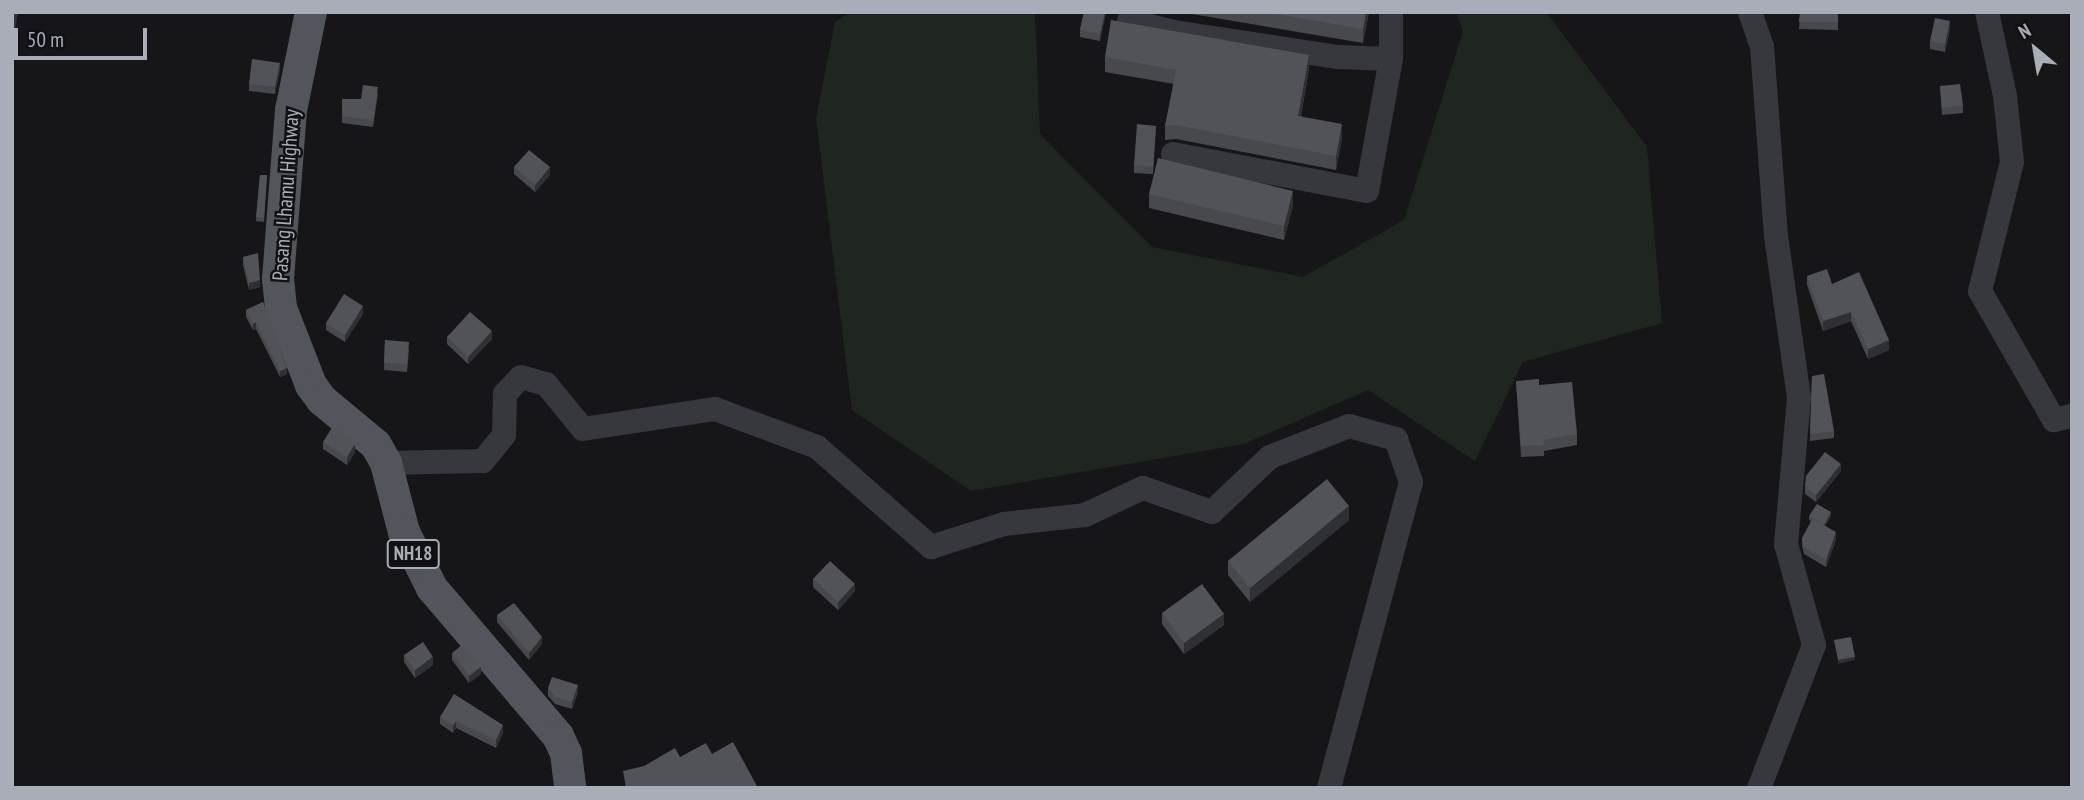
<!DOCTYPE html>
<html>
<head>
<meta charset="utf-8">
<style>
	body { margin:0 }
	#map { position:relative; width:2084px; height:800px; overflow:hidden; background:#161618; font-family:"PT Sans Narrow",sans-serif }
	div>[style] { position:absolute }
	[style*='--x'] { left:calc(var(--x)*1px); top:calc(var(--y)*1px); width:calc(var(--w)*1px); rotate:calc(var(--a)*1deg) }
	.green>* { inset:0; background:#1e261f }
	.stream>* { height:5px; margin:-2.5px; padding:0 2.5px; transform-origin:2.5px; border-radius:2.5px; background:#2c353c }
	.minor>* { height:24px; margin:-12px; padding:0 12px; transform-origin:12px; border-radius:12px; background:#37383d }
	.major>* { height:32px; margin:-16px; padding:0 16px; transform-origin:16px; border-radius:16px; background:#53555c }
	.wall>* { inset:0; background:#47494d }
	.shaded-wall>* { inset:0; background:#2f3033 }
	.building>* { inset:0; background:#525359 }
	span { translate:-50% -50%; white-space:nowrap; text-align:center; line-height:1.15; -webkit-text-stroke:5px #111113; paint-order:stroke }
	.shield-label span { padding:2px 5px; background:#111113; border:2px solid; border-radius:5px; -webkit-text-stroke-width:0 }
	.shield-label { font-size:19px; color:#a8adb8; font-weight:700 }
	.street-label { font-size:21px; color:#a8adb8 }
	.frame { position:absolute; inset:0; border:14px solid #a8adb8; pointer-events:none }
	.north { position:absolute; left:2000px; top:14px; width:70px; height:70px; -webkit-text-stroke:5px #111113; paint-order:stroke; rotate:330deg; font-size:19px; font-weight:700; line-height:28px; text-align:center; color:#a8adb8 }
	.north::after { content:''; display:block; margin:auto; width:24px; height:32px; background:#a8adb8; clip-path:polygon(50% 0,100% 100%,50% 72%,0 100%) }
	.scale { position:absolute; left:14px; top:28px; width:133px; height:32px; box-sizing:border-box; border:4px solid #a8adb8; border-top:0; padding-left:9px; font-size:21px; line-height:24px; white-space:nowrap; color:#a8adb8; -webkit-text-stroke:5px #111113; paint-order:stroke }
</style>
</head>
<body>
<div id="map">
	<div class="green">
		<div style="clip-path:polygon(850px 12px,1035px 12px,1040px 134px,1152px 247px,1303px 277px,1404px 220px,1463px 31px,1456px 12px,1546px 12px,1647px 147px,1662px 323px,1523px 362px,1475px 461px,1368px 390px,1244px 444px,971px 491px,852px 410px,816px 119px,835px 22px)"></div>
	</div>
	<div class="stream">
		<div style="--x:12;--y:30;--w:18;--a:-81"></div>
	</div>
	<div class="minor">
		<div style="--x:1750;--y:12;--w:36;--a:71"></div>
		<div style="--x:1762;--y:46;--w:191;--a:85.8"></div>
		<div style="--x:1776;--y:236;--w:164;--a:81.9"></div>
		<div style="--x:1799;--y:398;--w:147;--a:95.1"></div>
		<div style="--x:1786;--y:544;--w:105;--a:74.5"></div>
		<div style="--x:1814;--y:645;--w:153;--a:111"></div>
		<div style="--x:1987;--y:12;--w:86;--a:77.9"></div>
		<div style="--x:2005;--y:96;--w:66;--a:83.9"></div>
		<div style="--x:2012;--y:162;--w:133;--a:103.9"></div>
		<div style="--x:1980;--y:291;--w:149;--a:60.2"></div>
		<div style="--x:2054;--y:420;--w:18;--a:-13"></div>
		<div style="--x:1129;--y:21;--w:46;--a:13.7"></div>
		<div style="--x:1174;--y:32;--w:166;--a:8.7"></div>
		<div style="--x:1338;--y:57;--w:53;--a:2.2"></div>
		<div style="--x:1173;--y:154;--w:197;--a:10.8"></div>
		<div style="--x:1367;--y:191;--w:134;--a:-79.7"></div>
		<div style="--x:1391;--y:59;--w:47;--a:-90"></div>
		<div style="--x:386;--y:463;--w:97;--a:-1.2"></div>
		<div style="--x:483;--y:461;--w:33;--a:-51"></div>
		<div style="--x:504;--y:435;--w:41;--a:-88.6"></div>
		<div style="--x:505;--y:394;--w:23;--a:-47"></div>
		<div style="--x:521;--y:377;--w:26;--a:16"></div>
		<div style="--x:546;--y:384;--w:58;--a:50.6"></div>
		<div style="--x:583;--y:429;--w:134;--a:-8.6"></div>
		<div style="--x:715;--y:409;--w:109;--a:20.4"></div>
		<div style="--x:817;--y:447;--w:152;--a:41.3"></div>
		<div style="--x:931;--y:547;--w:77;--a:-17.5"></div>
		<div style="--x:1004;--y:524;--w:81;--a:-6.3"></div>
		<div style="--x:1085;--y:515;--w:64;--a:-25"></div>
		<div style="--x:1143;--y:488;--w:73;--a:19.2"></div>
		<div style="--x:1212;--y:512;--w:80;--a:-43.5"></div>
		<div style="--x:1270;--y:457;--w:85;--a:-21.4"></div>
		<div style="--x:1349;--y:426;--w:49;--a:15.5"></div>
		<div style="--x:1396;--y:439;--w:46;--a:70.8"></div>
		<div style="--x:1411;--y:482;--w:317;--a:105"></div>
	</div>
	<div class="major">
		<div style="--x:311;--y:12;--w:100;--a:101.5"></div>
		<div style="--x:291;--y:110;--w:169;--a:94.4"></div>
		<div style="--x:278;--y:279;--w:29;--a:84"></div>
		<div style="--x:281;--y:308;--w:83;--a:68.7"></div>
		<div style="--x:311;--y:385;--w:19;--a:54"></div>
		<div style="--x:322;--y:400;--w:70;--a:39.8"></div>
		<div style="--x:376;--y:445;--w:21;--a:61"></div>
		<div style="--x:386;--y:463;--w:71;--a:75.4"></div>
		<div style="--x:404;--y:532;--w:63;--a:63.4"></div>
		<div style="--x:432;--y:588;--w:194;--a:49.6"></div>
		<div style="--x:558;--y:736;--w:19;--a:65"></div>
		<div style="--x:566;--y:753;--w:35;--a:83"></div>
	</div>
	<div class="wall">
		<div style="clip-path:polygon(1084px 12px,1106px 12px,1100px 41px,1080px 37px,1080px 30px)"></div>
		<div style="clip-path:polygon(1180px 12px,1369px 12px,1363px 43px)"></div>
		<div style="clip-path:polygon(1800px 12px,1838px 12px,1838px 30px,1799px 29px)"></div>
		<div style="clip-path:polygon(1950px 29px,1945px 52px,1930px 49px,1930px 41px)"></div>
		<div style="clip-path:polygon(1105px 57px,1309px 69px,1301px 116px,1342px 138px,1336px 170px,1176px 139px,1165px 140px,1165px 126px,1174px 84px,1105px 72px)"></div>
		<div style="clip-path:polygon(280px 70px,275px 94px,249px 91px,249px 84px)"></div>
		<div style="clip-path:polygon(1940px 86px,1963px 105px,1963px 113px,1942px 115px)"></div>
		<div style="clip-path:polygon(378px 93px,373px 127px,342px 123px,342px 99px,361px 99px)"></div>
		<div style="clip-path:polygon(1156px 126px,1153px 174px,1134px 173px,1134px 165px)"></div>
		<div style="clip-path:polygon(514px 167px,550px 175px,535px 192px,514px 174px)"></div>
		<div style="clip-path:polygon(260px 175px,267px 175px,264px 222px,256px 221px)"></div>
		<div style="clip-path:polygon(1149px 194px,1293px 205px,1284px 240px,1149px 208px)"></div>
		<div style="clip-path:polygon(243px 257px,260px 287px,249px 290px,243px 265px)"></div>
		<div style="clip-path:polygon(1807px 276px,1832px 284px,1889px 350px,1868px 359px,1851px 321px,1823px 331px,1807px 285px)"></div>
		<div style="clip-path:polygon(263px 302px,287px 374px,280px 377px,256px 329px,253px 330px,246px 317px,246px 310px)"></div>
		<div style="clip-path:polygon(363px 314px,345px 342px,326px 330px,326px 323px)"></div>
		<div style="clip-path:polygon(447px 337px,492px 339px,468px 364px,447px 344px)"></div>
		<div style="clip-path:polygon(385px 340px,409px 349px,407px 372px,384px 370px)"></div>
		<div style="clip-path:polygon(1812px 376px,1834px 431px,1834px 438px,1810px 441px)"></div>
		<div style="clip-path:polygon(1516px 381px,1539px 385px,1577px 434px,1577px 445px,1544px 451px,1544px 456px,1521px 457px)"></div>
		<div style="clip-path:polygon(323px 442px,355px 452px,347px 465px,323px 449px)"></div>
		<div style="clip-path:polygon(1841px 471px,1816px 502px,1805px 494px,1805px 486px)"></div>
		<div style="clip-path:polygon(1809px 516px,1831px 516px,1825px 526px,1836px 540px,1826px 567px,1804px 554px,1802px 546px,1802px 538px,1811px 521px,1809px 520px)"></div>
		<div style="clip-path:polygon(1349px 520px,1250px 602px,1228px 575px,1228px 561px)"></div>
		<div style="clip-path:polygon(813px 579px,855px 591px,838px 610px,813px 587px)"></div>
		<div style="clip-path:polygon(1162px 613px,1224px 625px,1184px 654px,1162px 624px)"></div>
		<div style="clip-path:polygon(497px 615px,542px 644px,529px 660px,497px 622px)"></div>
		<div style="clip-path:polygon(452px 653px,481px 674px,469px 683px,452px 660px)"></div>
		<div style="clip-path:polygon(404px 655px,433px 665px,415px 678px,404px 662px)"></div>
		<div style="clip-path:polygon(548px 688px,578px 692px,572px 709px,555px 704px,548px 696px)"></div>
		<div style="clip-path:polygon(440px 717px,503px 733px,496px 748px,456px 728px,453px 733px,440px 724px)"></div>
	</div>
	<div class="shaded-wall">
		<div style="clip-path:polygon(1105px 12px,1106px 12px,1100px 41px,1100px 34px)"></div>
		<div style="clip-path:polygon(1366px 12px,1369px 12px,1363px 43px,1363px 29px)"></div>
		<div style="clip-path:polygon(1950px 21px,1950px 29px,1945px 52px,1945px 44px)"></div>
		<div style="clip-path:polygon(1309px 55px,1309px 69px,1298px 130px,1298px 116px)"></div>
		<div style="clip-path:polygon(280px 63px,280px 70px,275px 94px,275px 87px)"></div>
		<div style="clip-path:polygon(1342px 124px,1342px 138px,1336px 170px,1336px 156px)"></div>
		<div style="clip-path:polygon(550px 167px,550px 175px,535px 192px,535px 185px)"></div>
		<div style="clip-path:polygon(1293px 191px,1293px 205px,1284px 240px,1284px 226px)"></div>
		<div style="clip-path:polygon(260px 280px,260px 287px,249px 290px,249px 283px)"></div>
		<div style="clip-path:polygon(363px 306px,363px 314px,345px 342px,345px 335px)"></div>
		<div style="clip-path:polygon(1851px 312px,1851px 321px,1823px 331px,1823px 321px)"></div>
		<div style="clip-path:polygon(256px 322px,256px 329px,253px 330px,253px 324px)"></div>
		<div style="clip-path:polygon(492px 331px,492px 339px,468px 364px,468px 357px)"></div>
		<div style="clip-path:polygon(1889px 340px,1889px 350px,1868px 359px,1868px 349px)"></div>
		<div style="clip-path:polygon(287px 368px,287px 374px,280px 377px,280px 371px)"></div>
		<div style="clip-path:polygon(355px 444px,355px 452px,347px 465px,347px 457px)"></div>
		<div style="clip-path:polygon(1841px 464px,1841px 471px,1816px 502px,1816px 495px)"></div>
		<div style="clip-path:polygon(1349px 506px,1349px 520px,1250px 602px,1250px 588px)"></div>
		<div style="clip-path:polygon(1831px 512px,1831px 516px,1824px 529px,1824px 525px)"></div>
		<div style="clip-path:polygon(1836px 532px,1836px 540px,1826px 567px,1826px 560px)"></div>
		<div style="clip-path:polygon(855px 584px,855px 591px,838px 610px,838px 602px)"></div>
		<div style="clip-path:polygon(1224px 614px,1224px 625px,1184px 654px,1184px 643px)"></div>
		<div style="clip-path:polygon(542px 637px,542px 644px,529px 660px,529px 653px)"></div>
		<div style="clip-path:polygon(433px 657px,433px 665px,415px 678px,415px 670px)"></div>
		<div style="clip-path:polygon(1855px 657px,1855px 660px,1838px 664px,1838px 660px)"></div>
		<div style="clip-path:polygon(481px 667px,481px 674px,469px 683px,469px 676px)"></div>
		<div style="clip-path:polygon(578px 685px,578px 692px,572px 709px,572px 702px)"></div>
		<div style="clip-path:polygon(456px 721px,456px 728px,453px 733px,453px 725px)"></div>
		<div style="clip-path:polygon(503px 725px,503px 733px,496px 748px,496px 740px)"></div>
	</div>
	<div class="building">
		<div style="clip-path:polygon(1084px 12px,1105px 12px,1100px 34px,1080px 30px)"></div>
		<div style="clip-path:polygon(1264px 12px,1366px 12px,1363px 29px)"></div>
		<div style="clip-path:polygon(1800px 12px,1838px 12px,1838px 22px,1799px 22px)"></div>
		<div style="clip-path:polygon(1935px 18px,1950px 21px,1945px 44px,1930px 41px)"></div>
		<div style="clip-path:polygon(1111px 20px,1309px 55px,1298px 116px,1342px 124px,1336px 156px,1176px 125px,1165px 126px,1176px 70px,1105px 57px)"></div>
		<div style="clip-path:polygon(252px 59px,280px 63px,275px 87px,249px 84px)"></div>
		<div style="clip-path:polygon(1960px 84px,1963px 105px,1942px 108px,1940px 86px)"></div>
		<div style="clip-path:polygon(363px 85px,378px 87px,373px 120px,342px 116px,342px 99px,361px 99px)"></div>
		<div style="clip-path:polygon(1137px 124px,1156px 126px,1153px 167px,1134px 165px)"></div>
		<div style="clip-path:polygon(529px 150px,550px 167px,535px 185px,514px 167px)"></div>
		<div style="clip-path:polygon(1158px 158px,1293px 191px,1284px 226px,1149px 194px)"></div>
		<div style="clip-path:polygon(260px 175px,267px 175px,264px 218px,256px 217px)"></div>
		<div style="clip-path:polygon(258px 253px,260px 280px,249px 283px,243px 257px)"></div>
		<div style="clip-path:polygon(1827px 269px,1832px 284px,1859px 272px,1889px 340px,1868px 349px,1851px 312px,1823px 321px,1807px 276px)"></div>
		<div style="clip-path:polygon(344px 294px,363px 306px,345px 335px,326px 323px)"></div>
		<div style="clip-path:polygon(263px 302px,287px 368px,280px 371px,256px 322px,253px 324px,246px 310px)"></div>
		<div style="clip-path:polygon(470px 312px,492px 331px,468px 357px,447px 337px)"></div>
		<div style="clip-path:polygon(385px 340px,409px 342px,407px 364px,384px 363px)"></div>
		<div style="clip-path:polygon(1824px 374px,1834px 431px,1810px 434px,1812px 376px)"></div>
		<div style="clip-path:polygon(1539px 379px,1539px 385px,1572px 382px,1577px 434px,1543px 440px,1544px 445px,1521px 446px,1516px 381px)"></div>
		<div style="clip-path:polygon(333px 426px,355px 444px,347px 457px,323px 442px)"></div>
		<div style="clip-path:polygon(1825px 452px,1841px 464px,1816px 495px,1805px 486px,1806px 476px)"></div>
		<div style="clip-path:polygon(1327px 479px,1349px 506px,1250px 588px,1228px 561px)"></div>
		<div style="clip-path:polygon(1817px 504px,1831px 512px,1824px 525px,1809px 516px)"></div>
		<div style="clip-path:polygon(1813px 519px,1836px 532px,1826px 560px,1804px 547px,1802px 538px)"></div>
		<div style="clip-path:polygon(830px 561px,855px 584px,838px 602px,813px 579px)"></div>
		<div style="clip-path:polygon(1202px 584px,1224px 614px,1184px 643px,1162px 613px)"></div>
		<div style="clip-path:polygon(514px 603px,542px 637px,529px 653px,497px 615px)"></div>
		<div style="clip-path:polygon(1851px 637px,1855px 657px,1838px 660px,1834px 640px)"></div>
		<div style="clip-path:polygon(423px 642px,433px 657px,415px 670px,404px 655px)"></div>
		<div style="clip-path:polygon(462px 645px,481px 667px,469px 676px,452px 653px)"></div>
		<div style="clip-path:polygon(552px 677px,578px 685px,572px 702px,555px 697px,548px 688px)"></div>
		<div style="clip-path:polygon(454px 694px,503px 725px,496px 740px,456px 721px,453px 725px,440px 717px)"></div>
		<div style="clip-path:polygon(733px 742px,758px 788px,626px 788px,623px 771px,644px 766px,675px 748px,680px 757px,706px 743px,712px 754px)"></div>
	</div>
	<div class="shield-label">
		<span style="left:413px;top:554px">NH18</span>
	</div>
	<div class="street-label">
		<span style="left:286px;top:195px;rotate:-86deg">Pasang Lhamu Highway</span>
	</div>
	<div class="frame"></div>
	<div class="north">N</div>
	<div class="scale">50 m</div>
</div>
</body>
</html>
